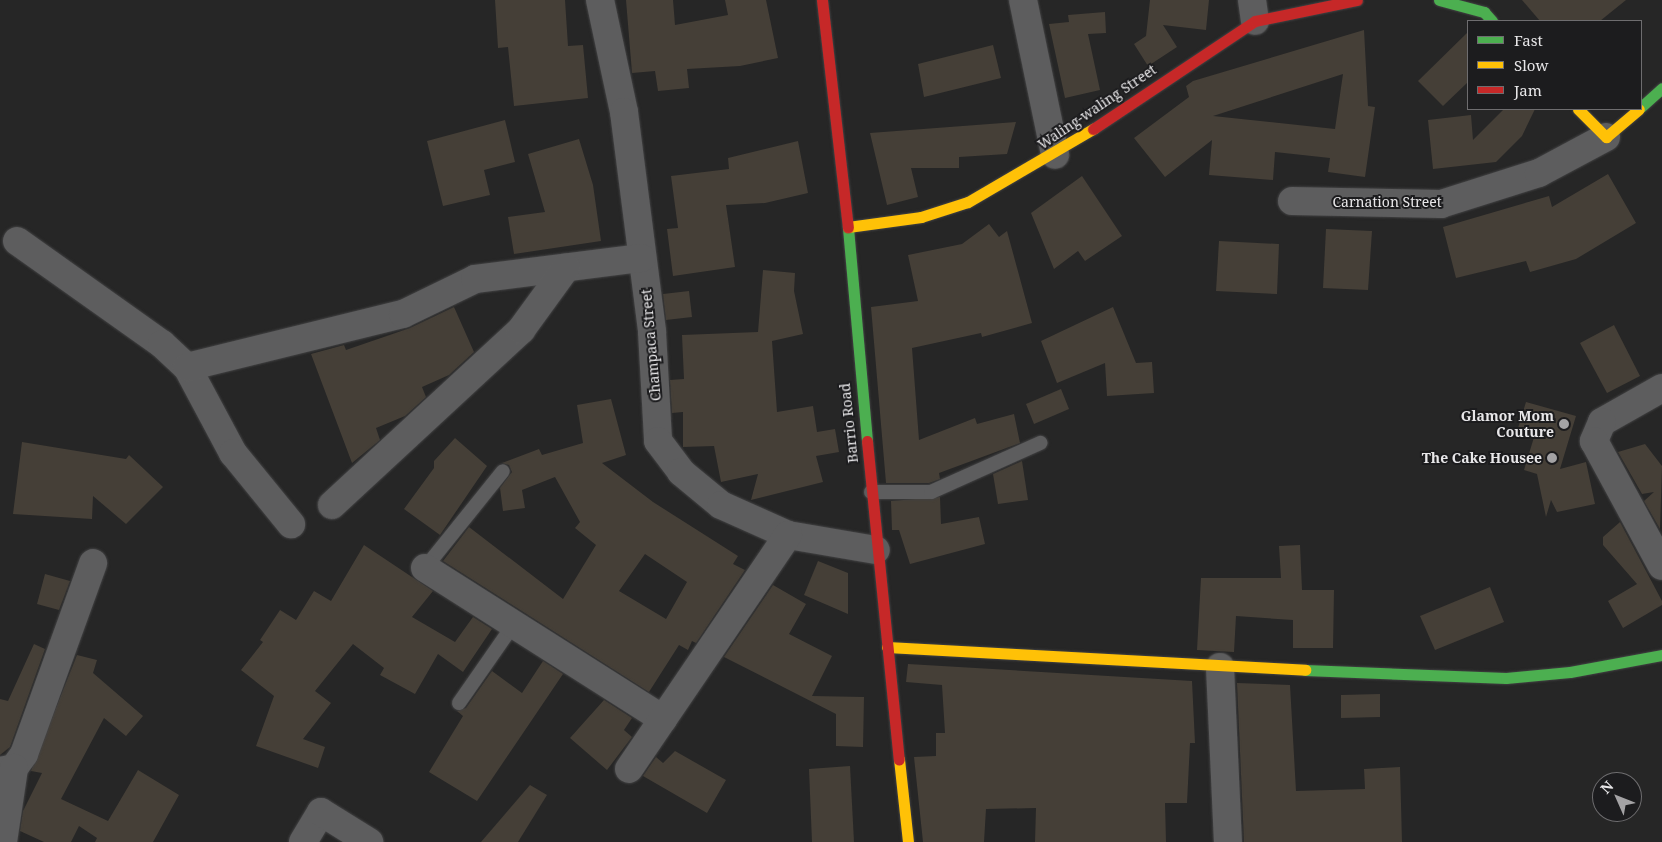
<!DOCTYPE html>
<html>
<head>
<meta charset="utf-8">
<style>
	body { margin:0 }
	#map { position:relative; width:1662px; height:842px; overflow:hidden; background:#262626; font-family:"Noto Serif",serif }
	div>[style] { position:absolute }
	[style*='--x'] { left:calc(var(--x)*1px); top:calc(var(--y)*1px); width:calc(var(--w)*1px); rotate:calc(var(--a)*1deg) }
	.building>* { inset:0; background:#453f37 }
	.roads { filter:drop-shadow(0 0 1px #424243) drop-shadow(0 0 1px #424243) }
	.lane>* { height:14px; margin:-7px; padding:0 7px; transform-origin:7px; border-radius:7px; background:#5d5d5e }
	.street>* { height:28px; margin:-14px; padding:0 14px; transform-origin:14px; border-radius:14px; background:#5d5d5e }
	.fast>* { height:11px; margin:-5.5px; padding:0 5.5px; transform-origin:5.5px; border-radius:5.5px; background:#4caf50 }
	.slow>* { height:11px; margin:-5.5px; padding:0 5.5px; transform-origin:5.5px; border-radius:5.5px; background:#ffc107 }
	.jam>* { height:11px; margin:-5.5px; padding:0 5.5px; transform-origin:5.5px; border-radius:5.5px; background:#c62828 }
	.dots>* { width:14px; height:14px; translate:-50% -50%; box-sizing:border-box; border:2px solid #1c1c1e; border-radius:50% }
	span { translate:-50% -50%; white-space:nowrap; text-align:center; line-height:1.15; -webkit-text-stroke:4px #1c1c1e; paint-order:stroke }
	.street-label { font-size:14px; color:#e8e7e9 }
	.poi-label { font-size:14px; color:#e8e7e9; font-weight:700 }
	.right { translate:-100% -50%; text-align:right }
	.legend { position:absolute; left:1467px; top:20px; width:175px; height:90px; box-sizing:border-box; background:#1c1c1e; border:1px solid #6e6d6f; margin:0; padding:6px 9px; list-style:none; font-size:15px; color:#e8e7e9 }
	.legend li { display:flex; align-items:center; gap:10px; height:25px }
	.legend b { width:25px; border:1px solid #6e6d6f }
	.north { position:absolute; left:1592px; top:772px; width:50px; height:50px; box-sizing:border-box; background:#1c1c1e; border:1px solid #6e6d6f; border-radius:50%; rotate:314deg; font-size:14px; font-weight:700; line-height:20px; text-align:center; color:#e8e7e9 }
	.north::after { content:''; display:block; margin:auto; width:18px; height:22px; background:#a4a3a5; clip-path:polygon(50% 0,100% 100%,50% 72%,0 100%) }
</style>
</head>
<body>
<div id="map">
	<div class="building">
		<div style="clip-path:polygon(495px 0,565px 0,568px 46px,583px 45px,588px 98px,514px 106px,508px 47px,498px 48px)"></div>
		<div style="clip-path:polygon(626px 0,673px 0,675px 25px,728px 15px,725px 0,766px 0,778px 58px,740px 66px,687px 69px,689px 88px,658px 91px,655px 71px,632px 73px)"></div>
		<div style="clip-path:polygon(1150px 0,1209px 0,1206px 30px,1163px 25px,1177px 47px,1148px 66px,1134px 44px,1146px 36px)"></div>
		<div style="clip-path:polygon(1522px 0,1626px 0,1600px 21px,1540px 21px)"></div>
		<div style="clip-path:polygon(1105px 12px,1106px 33px,1088px 34px,1100px 90px,1065px 98px,1049px 24px,1069px 22px,1068px 15px)"></div>
		<div style="clip-path:polygon(evenodd,1364px 30px,1368px 106px,1375px 107px,1365px 177px,1328px 172px,1330px 158px,1275px 152px,1273px 180px,1209px 175px,1212px 140px,1165px 177px,1134px 138px,1189px 97px,1186px 86px,1193px 81px,1364px 30px,1343px 74px,1335px 129px,1213px 116px,1343px 74px)"></div>
		<div style="clip-path:polygon(1468px 32px,1468px 82px,1443px 106px,1418px 81px)"></div>
		<div style="clip-path:polygon(993px 45px,1001px 78px,924px 97px,918px 64px)"></div>
		<div style="clip-path:polygon(1504px 109px,1535px 109px,1522px 136px,1496px 162px,1433px 169px,1428px 120px,1471px 115px,1473px 140px)"></div>
		<div style="clip-path:polygon(505px 120px,515px 162px,484px 170px,490px 195px,443px 206px,427px 141px)"></div>
		<div style="clip-path:polygon(1016px 122px,1007px 154px,959px 157px,959px 168px,911px 168px,918px 197px,887px 205px,870px 133px)"></div>
		<div style="clip-path:polygon(579px 139px,593px 185px,601px 241px,514px 254px,508px 217px,545px 212px,528px 154px)"></div>
		<div style="clip-path:polygon(798px 141px,808px 193px,765px 203px,726px 205px,735px 267px,673px 276px,667px 229px,678px 228px,671px 176px,729px 169px,728px 158px)"></div>
		<div style="clip-path:polygon(1608px 174px,1636px 223px,1576px 259px,1530px 272px,1526px 261px,1456px 278px,1443px 227px,1549px 196px,1552px 207px)"></div>
		<div style="clip-path:polygon(1082px 176px,1122px 236px,1085px 261px,1078px 251px,1054px 269px,1031px 213px)"></div>
		<div style="clip-path:polygon(989px 224px,999px 237px,1007px 231px,1032px 323px,982px 337px,981px 333px,912px 348px,919px 440px,975px 418px,977px 424px,1014px 414px,1020px 443px,939px 473px,940px 479px,929px 483px,886px 483px,871px 307px,918px 301px,908px 255px,962px 244px)"></div>
		<div style="clip-path:polygon(1326px 229px,1372px 231px,1368px 290px,1323px 288px)"></div>
		<div style="clip-path:polygon(1219px 241px,1279px 244px,1277px 294px,1216px 291px)"></div>
		<div style="clip-path:polygon(763px 270px,795px 273px,794px 291px,803px 334px,772px 341px,777px 412px,813px 406px,817px 432px,835px 429px,839px 452px,816px 456px,823px 482px,751px 500px,758px 474px,721px 482px,714px 446px,683px 447px,683px 412px,672px 413px,670px 380px,684px 379px,682px 335px,758px 332px)"></div>
		<div style="clip-path:polygon(689px 291px,692px 317px,666px 320px,663px 294px)"></div>
		<div style="clip-path:polygon(454px 307px,474px 352px,449px 375px,422px 387px,426px 397px,405px 416px,376px 428px,380px 440px,352px 463px,311px 354px,344px 345px,346px 350px,410px 328px)"></div>
		<div style="clip-path:polygon(1113px 307px,1136px 363px,1152px 362px,1154px 393px,1107px 396px,1105px 363px,1057px 383px,1041px 341px)"></div>
		<div style="clip-path:polygon(1614px 325px,1640px 376px,1607px 393px,1580px 343px)"></div>
		<div style="clip-path:polygon(1061px 389px,1069px 409px,1034px 424px,1026px 404px)"></div>
		<div style="clip-path:polygon(evenodd,611px 399px,626px 455px,602px 463px,653px 502px,738px 556px,733px 564px,745px 570px,696px 643px,692px 641px,688px 650px,679px 645px,649px 692px,443px 561px,469px 527px,563px 599px,596px 545px,575px 528px,580px 522px,555px 477px,522px 490px,525px 508px,503px 511px,500px 488px,512px 472px,509px 465px,502px 463px,539px 449px,542px 455px,583px 443px,577px 405px,611px 399px,645px 554px,687px 582px,666px 619px,619px 591px,645px 554px)"></div>
		<div style="clip-path:polygon(1526px 402px,1576px 416px,1560px 469px,1586px 462px,1595px 504px,1557px 512px,1551px 500px,1546px 517px,1537px 474px,1524px 470px,1535px 434px,1518px 428px)"></div>
		<div style="clip-path:polygon(455px 438px,487px 466px,440px 535px,404px 509px,434px 468px,434px 461px)"></div>
		<div style="clip-path:polygon(22px 442px,126px 459px,129px 455px,163px 487px,126px 524px,93px 496px,92px 519px,13px 514px)"></div>
		<div style="clip-path:polygon(1645px 444px,1662px 466px,1660px 529px,1644px 501px,1654px 492px,1642px 494px,1618px 452px)"></div>
		<div style="clip-path:polygon(1022px 461px,1028px 500px,998px 504px,993px 474px)"></div>
		<div style="clip-path:polygon(940px 497px,941px 524px,979px 517px,985px 544px,910px 564px,899px 530px,892px 530px,891px 501px)"></div>
		<div style="clip-path:polygon(1620px 522px,1662px 601px,1662px 605px,1623px 628px,1608px 601px,1637px 584px,1603px 545px,1603px 537px)"></div>
		<div style="clip-path:polygon(364px 545px,433px 591px,412px 617px,455px 642px,473px 617px,492px 629px,463px 672px,438px 654px,415px 694px,380px 675px,384px 668px,353px 644px,315px 691px,331px 703px,303px 739px,325px 747px,318px 768px,256px 746px,274px 696px,241px 670px,263px 642px,260px 640px,280px 610px,296px 620px,314px 591px,331px 601px)"></div>
		<div style="clip-path:polygon(1300px 545px,1302px 590px,1334px 590px,1333px 648px,1293px 648px,1293px 620px,1236px 616px,1234px 652px,1197px 650px,1201px 578px,1281px 578px,1279px 546px)"></div>
		<div style="clip-path:polygon(818px 561px,848px 573px,848px 614px,804px 595px)"></div>
		<div style="clip-path:polygon(45px 574px,70px 581px,59px 610px,37px 604px)"></div>
		<div style="clip-path:polygon(773px 585px,806px 604px,789px 634px,832px 656px,812px 696px,864px 697px,863px 747px,836px 746px,836px 714px,724px 657px)"></div>
		<div style="clip-path:polygon(1490px 587px,1504px 622px,1435px 650px,1420px 616px)"></div>
		<div style="clip-path:polygon(34px 644px,45px 649px,10px 747px,0 755px,0 699px,8px 701px)"></div>
		<div style="clip-path:polygon(77px 655px,97px 660px,93px 673px,143px 716px,126px 736px,104px 718px,61px 799px,108px 821px,138px 770px,179px 795px,153px 842px,95px 842px,97px 838px,79px 826px,71px 842px,44px 842px,20px 831px,23px 811px,42px 773px,31px 771px)"></div>
		<div style="clip-path:polygon(543px 661px,563px 674px,477px 801px,429px 772px,463px 716px,457px 711px,466px 708px,492px 671px,522px 693px)"></div>
		<div style="clip-path:polygon(908px 664px,1192px 681px,1195px 743px,1190px 743px,1187px 803px,1165px 803px,1166px 842px,1035px 842px,1036px 808px,986px 809px,984px 842px,923px 842px,914px 757px,936px 756px,936px 733px,945px 733px,942px 685px,906px 682px)"></div>
		<div style="clip-path:polygon(1237px 683px,1290px 685px,1296px 791px,1365px 789px,1364px 769px,1400px 767px,1402px 842px,1244px 842px)"></div>
		<div style="clip-path:polygon(1380px 694px,1380px 717px,1341px 718px,1341px 695px)"></div>
		<div style="clip-path:polygon(604px 700px,632px 718px,624px 730px,632px 737px,607px 770px,570px 738px)"></div>
		<div style="clip-path:polygon(675px 751px,726px 780px,707px 813px,643px 776px,656px 757px,663px 763px)"></div>
		<div style="clip-path:polygon(850px 766px,854px 842px,812px 842px,809px 769px)"></div>
		<div style="clip-path:polygon(530px 785px,547px 795px,518px 842px,481px 842px)"></div>
	</div>
	<div class="roads">
		<div class="lane">
			<div style="--x:871;--y:492;--w:60;--a:0"></div>
			<div style="--x:931;--y:492;--w:120;--a:-24.2"></div>
			<div style="--x:425;--y:568;--w:124;--a:-51.2"></div>
			<div style="--x:459;--y:703;--w:96;--a:-55.2"></div>
		</div>
		<div class="street">
			<div style="--x:600;--y:0;--w:115;--a:77.9"></div>
			<div style="--x:624;--y:112;--w:222;--a:82.7"></div>
			<div style="--x:652;--y:332;--w:109;--a:86.8"></div>
			<div style="--x:658;--y:441;--w:39;--a:53"></div>
			<div style="--x:681;--y:472;--w:52;--a:39.5"></div>
			<div style="--x:721;--y:505;--w:73;--a:24.1"></div>
			<div style="--x:788;--y:535;--w:89;--a:9.7"></div>
			<div style="--x:1023;--y:0;--w:158;--a:78.3"></div>
			<div style="--x:1252;--y:0;--w:21;--a:82"></div>
			<div style="--x:1292;--y:201;--w:149;--a:1.2"></div>
			<div style="--x:1441;--y:204;--w:103;--a:-17.6"></div>
			<div style="--x:1539;--y:173;--w:76;--a:-28.2"></div>
			<div style="--x:17;--y:241;--w:178;--a:35.4"></div>
			<div style="--x:162;--y:344;--w:34;--a:43"></div>
			<div style="--x:187;--y:367;--w:98;--a:61.9"></div>
			<div style="--x:233;--y:453;--w:92;--a:50.8"></div>
			<div style="--x:187;--y:367;--w:222;--a:-13.8"></div>
			<div style="--x:403;--y:314;--w:80;--a:-25.9"></div>
			<div style="--x:475;--y:279;--w:168;--a:-7.2"></div>
			<div style="--x:1662;--y:388;--w:69;--a:150.5"></div>
			<div style="--x:1602;--y:422;--w:21;--a:113"></div>
			<div style="--x:1594;--y:441;--w:142;--a:61.5"></div>
			<div style="--x:332;--y:505;--w:258;--a:-42.8"></div>
			<div style="--x:521;--y:330;--w:77;--a:-54"></div>
			<div style="--x:425;--y:568;--w:282;--a:32.4"></div>
			<div style="--x:1220;--y:667;--w:175;--a:87.4"></div>
			<div style="--x:629;--y:769;--w:283;--a:-55.8"></div>
			<div style="--x:0;--y:771;--w:14;--a:-12"></div>
			<div style="--x:14;--y:768;--w:17;--a:-54"></div>
			<div style="--x:24;--y:754;--w:203;--a:-70.1"></div>
			<div style="--x:3;--y:842;--w:75;--a:-81.5"></div>
			<div style="--x:303;--y:842;--w:35;--a:-59"></div>
			<div style="--x:321;--y:812;--w:57;--a:32"></div>
		</div>
		<div class="fast">
			<div style="--x:1439;--y:0;--w:47;--a:14.9"></div>
			<div style="--x:1484;--y:12;--w:12;--a:48"></div>
			<div style="--x:1641;--y:107;--w:28;--a:-42"></div>
			<div style="--x:848;--y:228;--w:214;--a:84.9"></div>
			<div style="--x:1305;--y:670;--w:201;--a:2.3"></div>
			<div style="--x:1506;--y:678;--w:64;--a:-5.4"></div>
			<div style="--x:1570;--y:672;--w:94;--a:-10.5"></div>
		</div>
		<div class="slow">
			<div style="--x:1578;--y:109;--w:40;--a:45"></div>
			<div style="--x:1606;--y:137;--w:43;--a:-40.3"></div>
			<div style="--x:848;--y:227;--w:74;--a:-7.8"></div>
			<div style="--x:921;--y:217;--w:49;--a:-17.7"></div>
			<div style="--x:968;--y:202;--w:145;--a:-30.3"></div>
			<div style="--x:887;--y:647;--w:419;--a:3.1"></div>
			<div style="--x:899;--y:759;--w:83;--a:83.8"></div>
		</div>
		<div class="jam">
			<div style="--x:822;--y:0;--w:229;--a:83.5"></div>
			<div style="--x:1093;--y:129;--w:195;--a:-33.7"></div>
			<div style="--x:1255;--y:21;--w:104;--a:-11.6"></div>
			<div style="--x:867;--y:441;--w:320;--a:84.3"></div>
		</div>
	</div>
	<div class="dots">
		<div style="left:1564px;top:424px;background:#a4a3a5"></div>
		<div style="left:1552px;top:458px;background:#a4a3a5"></div>
	</div>
	<div class="street-label">
		<span style="left:1097px;top:107px;rotate:-34deg">Waling-waling Street</span>
		<span style="left:1387px;top:202px">Carnation Street</span>
		<span style="left:651px;top:345px;rotate:-95deg">Champaca Street</span>
		<span style="left:849px;top:423px;rotate:-96deg">Barrio Road</span>
	</div>
	<div class="poi-label">
		<span class="right" style="left:1554px;top:424px">Glamor Mom<br>Couture</span>
		<span class="right" style="left:1542px;top:458px">The Cake Housee</span>
	</div>
	<ul class="legend">
	<li><b style="height:6px;background:#4caf50"></b>Fast</li>
	<li><b style="height:6px;background:#ffc107"></b>Slow</li>
	<li><b style="height:6px;background:#c62828"></b>Jam</li>
	</ul>
	<div class="north">N</div>
</div>
</body>
</html>
